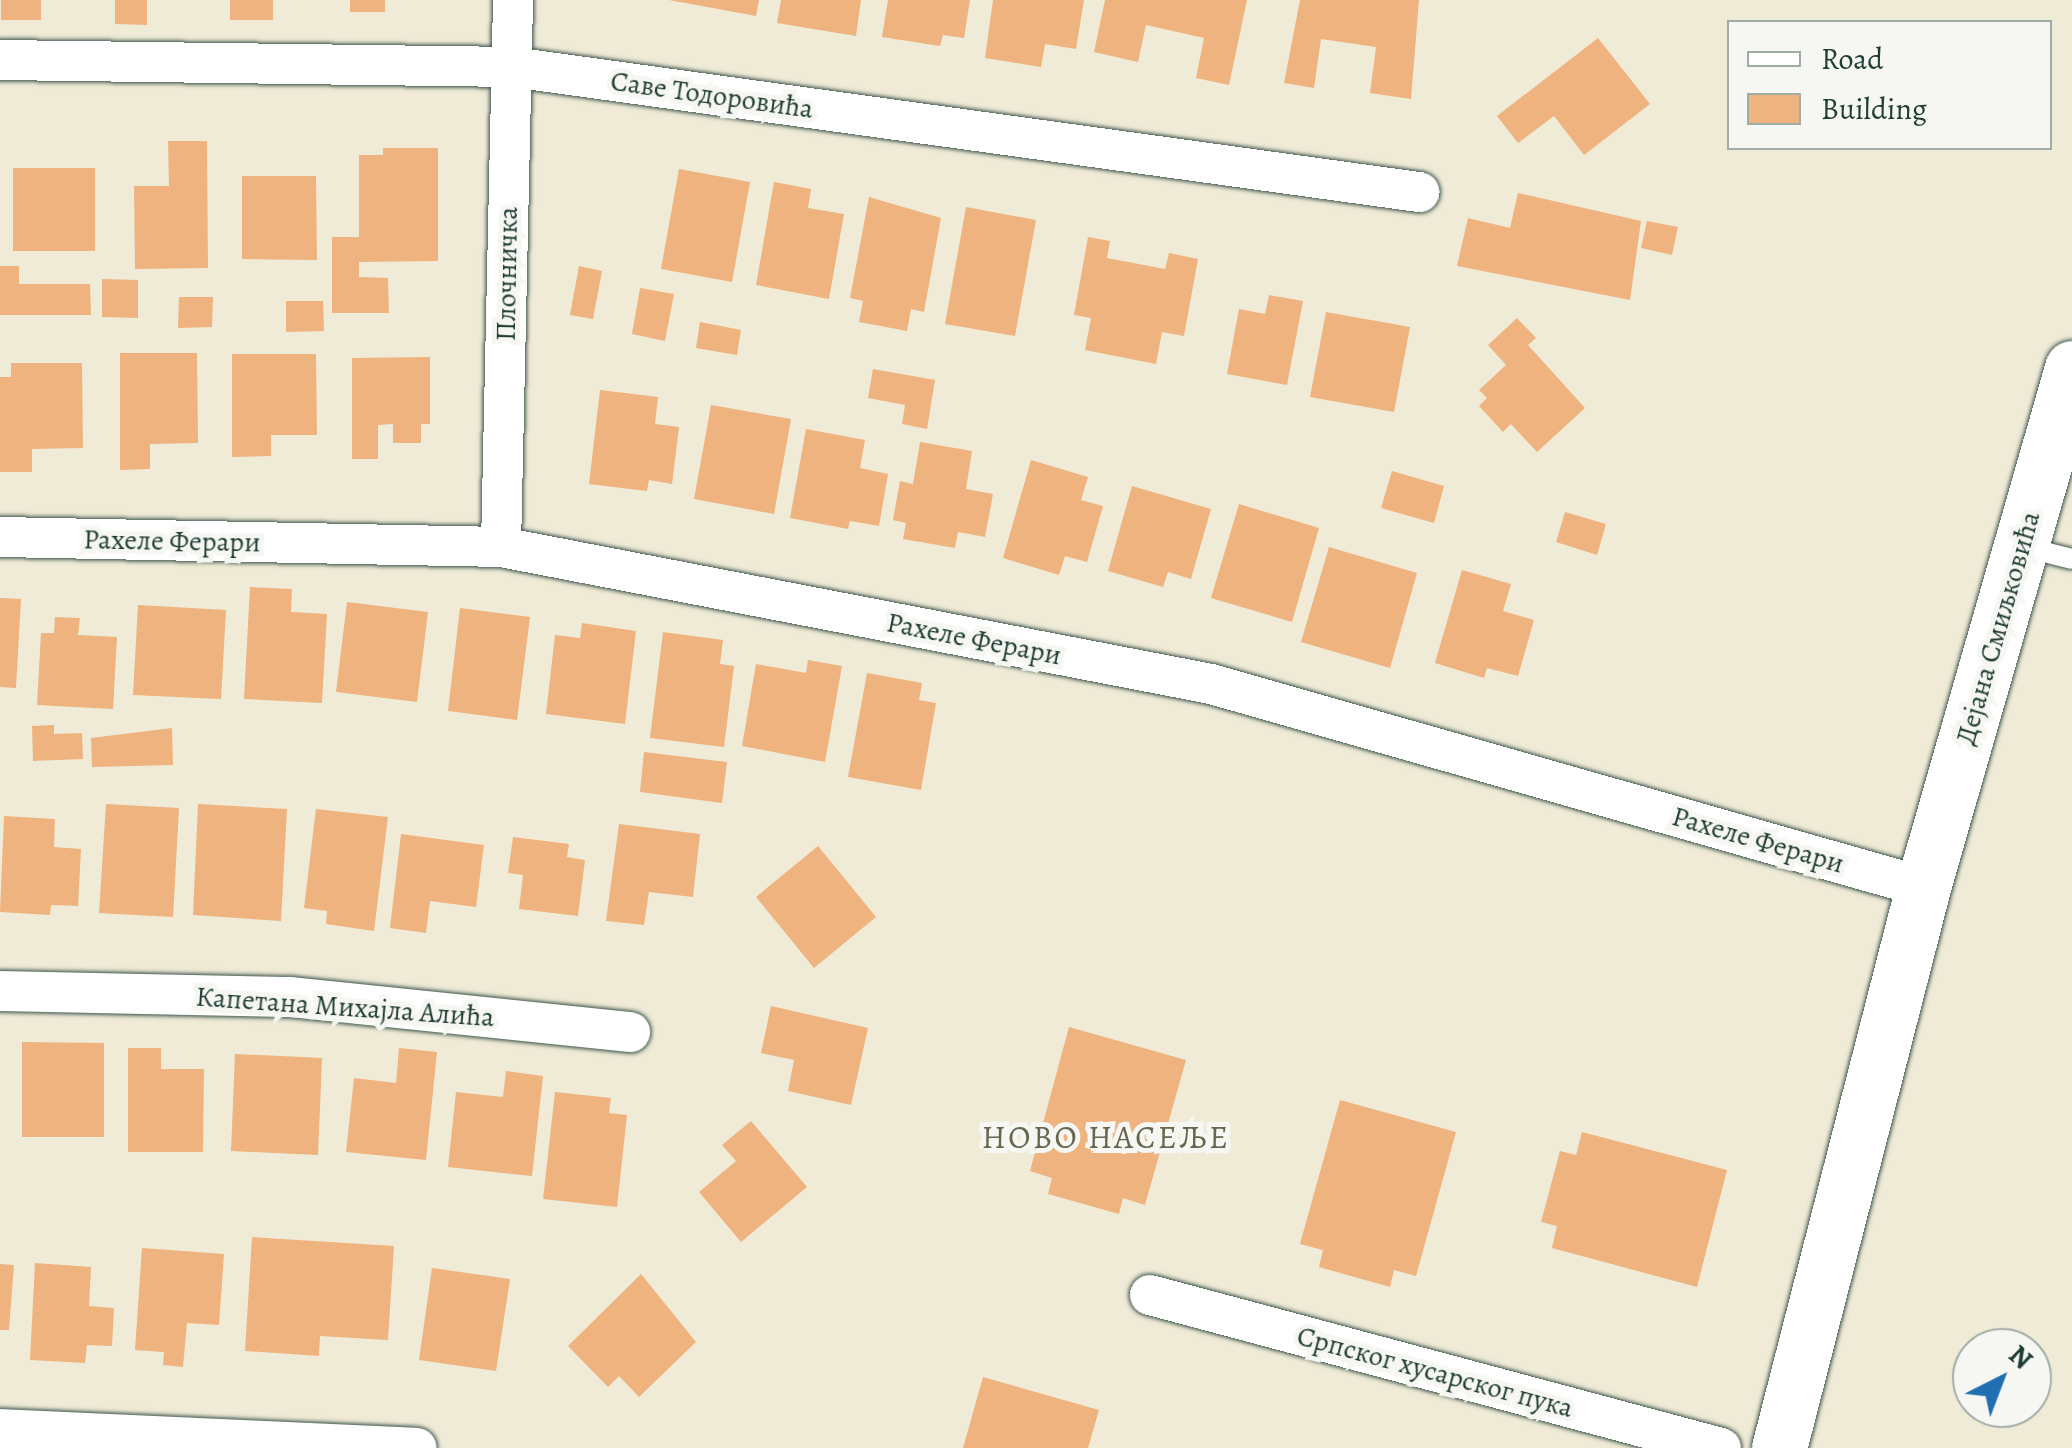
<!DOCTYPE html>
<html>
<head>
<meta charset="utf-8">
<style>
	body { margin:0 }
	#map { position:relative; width:2072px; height:1448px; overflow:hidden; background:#f0ebd7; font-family:Alegreya,serif }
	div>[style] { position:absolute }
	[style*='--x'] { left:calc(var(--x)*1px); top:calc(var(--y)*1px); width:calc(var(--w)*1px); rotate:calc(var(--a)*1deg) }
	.building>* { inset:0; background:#eeb37e }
	.roads { filter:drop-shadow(0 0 2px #3e574c) drop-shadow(0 0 2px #3e574c) }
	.lane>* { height:20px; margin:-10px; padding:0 10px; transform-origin:10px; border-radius:10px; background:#fff }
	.street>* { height:40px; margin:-20px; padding:0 20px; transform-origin:20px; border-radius:20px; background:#fff }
	.secondary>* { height:55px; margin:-27.5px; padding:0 27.5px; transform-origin:27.5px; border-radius:27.5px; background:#fff }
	span { translate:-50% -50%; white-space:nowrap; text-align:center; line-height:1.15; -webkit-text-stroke:10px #f6f6f2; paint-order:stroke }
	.street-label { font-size:28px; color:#1f3d34 }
	.quarter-label { font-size:32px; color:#67664e; letter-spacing:2.5px }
	.legend { position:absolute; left:1727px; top:20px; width:325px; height:130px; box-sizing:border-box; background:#f6f6f2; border:2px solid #a0aca6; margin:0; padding:12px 18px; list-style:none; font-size:30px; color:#1f3d34 }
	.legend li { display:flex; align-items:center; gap:20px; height:50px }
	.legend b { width:50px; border:2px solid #a0aca6 }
	.north { position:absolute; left:1952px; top:1328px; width:100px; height:100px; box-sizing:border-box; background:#f6f6f2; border:2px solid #a0aca6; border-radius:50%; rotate:42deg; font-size:28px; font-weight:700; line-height:40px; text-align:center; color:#1f3d34 }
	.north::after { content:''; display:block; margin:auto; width:35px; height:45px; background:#1f6fb2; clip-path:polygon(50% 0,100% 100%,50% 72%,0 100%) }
</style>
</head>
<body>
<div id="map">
	<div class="building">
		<div style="clip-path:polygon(1px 0,41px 0,41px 20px,1px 20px)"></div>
		<div style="clip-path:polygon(115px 0,147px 0,147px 25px,115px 24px)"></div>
		<div style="clip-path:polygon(230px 0,273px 0,273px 20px,230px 20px)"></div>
		<div style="clip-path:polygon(350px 0,385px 0,385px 12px,350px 12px)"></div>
		<div style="clip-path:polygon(669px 0,759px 0,756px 16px)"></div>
		<div style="clip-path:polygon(781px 0,861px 0,856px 36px,777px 23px)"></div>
		<div style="clip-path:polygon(888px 0,970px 0,964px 38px,943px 35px,940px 46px,882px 37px)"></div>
		<div style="clip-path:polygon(993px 0,1084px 0,1076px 49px,1045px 44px,1041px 67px,985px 58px)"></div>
		<div style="clip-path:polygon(1105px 0,1247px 0,1229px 85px,1196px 78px,1204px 38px,1146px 25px,1138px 62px,1094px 52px)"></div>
		<div style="clip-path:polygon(1300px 0,1419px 0,1411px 99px,1370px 93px,1376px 47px,1321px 39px,1314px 88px,1284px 83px)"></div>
		<div style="clip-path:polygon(1598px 38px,1650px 104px,1584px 155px,1554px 116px,1518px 143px,1497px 116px)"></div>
		<div style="clip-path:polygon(168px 141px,207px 141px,208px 268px,135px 269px,134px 186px,169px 186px)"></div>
		<div style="clip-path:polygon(383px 148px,438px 148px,438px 261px,359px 262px,359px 277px,388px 278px,389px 313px,332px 313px,332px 237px,359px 237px,359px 155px,383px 155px)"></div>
		<div style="clip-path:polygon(13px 168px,95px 168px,95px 251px,13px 251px)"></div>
		<div style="clip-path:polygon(679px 169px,750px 182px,732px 282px,661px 269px)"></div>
		<div style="clip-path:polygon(242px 176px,316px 176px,317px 260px,242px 259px)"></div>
		<div style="clip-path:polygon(774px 182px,811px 189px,808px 208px,844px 214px,829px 299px,756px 285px)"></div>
		<div style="clip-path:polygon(1518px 193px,1641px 221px,1630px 300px,1457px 266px,1468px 218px,1510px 228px)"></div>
		<div style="clip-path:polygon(869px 197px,941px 218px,924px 312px,911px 309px,907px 331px,859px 322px,863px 301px,850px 298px)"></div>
		<div style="clip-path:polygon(966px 207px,1036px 220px,1015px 336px,945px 324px)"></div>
		<div style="clip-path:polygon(1647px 221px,1678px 227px,1672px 255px,1641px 248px)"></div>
		<div style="clip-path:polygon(1088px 237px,1110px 241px,1107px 258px,1165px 269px,1169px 253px,1198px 259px,1184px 336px,1162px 332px,1156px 364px,1085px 350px,1091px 318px,1074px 315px)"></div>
		<div style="clip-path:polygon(0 266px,19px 266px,19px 284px,90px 284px,91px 315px,0 315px)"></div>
		<div style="clip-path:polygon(579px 266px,602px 271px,593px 319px,570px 315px)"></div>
		<div style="clip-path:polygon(102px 279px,138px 280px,138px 318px,102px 317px)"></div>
		<div style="clip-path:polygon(640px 288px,674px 294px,665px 341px,632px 334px)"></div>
		<div style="clip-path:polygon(1269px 295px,1303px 301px,1287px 385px,1227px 374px,1239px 309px,1265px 314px)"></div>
		<div style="clip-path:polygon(179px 297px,213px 297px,212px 327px,178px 328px)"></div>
		<div style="clip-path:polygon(286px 301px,323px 301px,324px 331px,286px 332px)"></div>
		<div style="clip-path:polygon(1326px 312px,1410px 327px,1394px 412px,1310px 397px)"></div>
		<div style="clip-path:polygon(1517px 318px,1536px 338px,1528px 345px,1585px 408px,1537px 452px,1511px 424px,1503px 432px,1479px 406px,1487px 398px,1479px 390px,1506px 365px,1488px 345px)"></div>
		<div style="clip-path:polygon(700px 322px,741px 330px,737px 355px,696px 348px)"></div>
		<div style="clip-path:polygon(120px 353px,197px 353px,198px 443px,150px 444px,150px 469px,120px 470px)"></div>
		<div style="clip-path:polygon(232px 354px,316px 354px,317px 435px,271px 435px,271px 456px,232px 457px)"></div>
		<div style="clip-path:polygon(430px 357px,430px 424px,421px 424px,421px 443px,393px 443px,393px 424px,378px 425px,378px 459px,352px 459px,352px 358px)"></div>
		<div style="clip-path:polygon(11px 363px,82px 363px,83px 448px,32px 449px,32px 472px,0 472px,0 377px,11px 377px)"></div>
		<div style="clip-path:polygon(873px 369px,935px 380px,927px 429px,902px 424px,905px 405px,868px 398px)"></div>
		<div style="clip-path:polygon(600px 390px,658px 397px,655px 424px,679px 427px,672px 484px,649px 480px,647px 491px,589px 484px)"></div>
		<div style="clip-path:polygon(711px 405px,791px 419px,774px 514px,694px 499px)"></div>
		<div style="clip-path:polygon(806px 429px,865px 440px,860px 468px,888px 474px,879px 526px,850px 521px,848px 529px,790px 518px)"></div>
		<div style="clip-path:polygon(920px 442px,972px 451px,966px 489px,993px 494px,985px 537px,958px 532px,955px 548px,903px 539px,906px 523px,893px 520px,900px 481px,913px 484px)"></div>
		<div style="clip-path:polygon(1031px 460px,1088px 477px,1081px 500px,1103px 506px,1087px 562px,1065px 556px,1059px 575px,1003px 558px)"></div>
		<div style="clip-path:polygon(1392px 471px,1444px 486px,1434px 523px,1381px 508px)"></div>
		<div style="clip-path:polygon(1132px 486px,1211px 509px,1191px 579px,1168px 572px,1163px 587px,1108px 571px)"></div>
		<div style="clip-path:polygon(1239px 504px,1319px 528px,1292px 622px,1211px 598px)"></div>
		<div style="clip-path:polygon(1565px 512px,1606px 524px,1597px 555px,1556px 542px)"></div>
		<div style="clip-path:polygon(1329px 547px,1417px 573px,1390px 668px,1301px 642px)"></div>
		<div style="clip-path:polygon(1462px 570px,1511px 584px,1503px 611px,1534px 620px,1518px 676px,1487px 668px,1484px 678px,1435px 663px)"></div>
		<div style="clip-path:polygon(250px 587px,292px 589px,291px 612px,327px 614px,322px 703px,244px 699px)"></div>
		<div style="clip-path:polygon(0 598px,21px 599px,16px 688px,0 687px)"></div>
		<div style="clip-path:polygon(347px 602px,428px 612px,417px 702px,336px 692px)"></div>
		<div style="clip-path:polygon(138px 605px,226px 610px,221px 699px,133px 695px)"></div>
		<div style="clip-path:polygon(460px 608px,530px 617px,517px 720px,448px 711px)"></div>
		<div style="clip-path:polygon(55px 617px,80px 618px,78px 635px,117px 637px,113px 709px,37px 705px,41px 633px,54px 633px)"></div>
		<div style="clip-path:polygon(582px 623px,636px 631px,625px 724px,546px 714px,555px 635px,580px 638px)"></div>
		<div style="clip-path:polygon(663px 632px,723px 640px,720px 664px,734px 666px,724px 747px,650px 738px)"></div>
		<div style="clip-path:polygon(808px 660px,842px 666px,825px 762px,742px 746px,756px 664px,806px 673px)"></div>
		<div style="clip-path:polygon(867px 673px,922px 683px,919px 700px,936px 703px,921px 790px,848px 777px)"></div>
		<div style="clip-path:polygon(54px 725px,54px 734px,82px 733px,83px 759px,33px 761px,32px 726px)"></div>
		<div style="clip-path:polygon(172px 728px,173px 765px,92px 767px,91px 738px)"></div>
		<div style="clip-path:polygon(644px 752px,727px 762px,722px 803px,640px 792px)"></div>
		<div style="clip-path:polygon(106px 804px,179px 808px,173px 917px,99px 913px)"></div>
		<div style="clip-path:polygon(198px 804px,287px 809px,281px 921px,193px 915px)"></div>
		<div style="clip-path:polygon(316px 809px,388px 817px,374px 931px,326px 924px,327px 911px,304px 908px)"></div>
		<div style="clip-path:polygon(4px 816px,55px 819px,54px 847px,81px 849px,78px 906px,51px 905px,50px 915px,0 912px)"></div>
		<div style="clip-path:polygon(619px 824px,700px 834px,693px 897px,649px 892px,644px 925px,606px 921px)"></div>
		<div style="clip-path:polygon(401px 834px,484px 845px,476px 907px,430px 901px,426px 933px,390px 928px)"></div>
		<div style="clip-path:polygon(513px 837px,569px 844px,567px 857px,585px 860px,578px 916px,519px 909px,523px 875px,508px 873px)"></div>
		<div style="clip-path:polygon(818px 846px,876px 917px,814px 968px,756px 897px)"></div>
		<div style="clip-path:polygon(771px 1006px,868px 1028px,851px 1105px,788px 1091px,794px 1060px,761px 1053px)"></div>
		<div style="clip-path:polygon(1069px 1027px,1186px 1060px,1145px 1205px,1123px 1198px,1119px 1214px,1048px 1194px,1052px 1178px,1030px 1171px)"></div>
		<div style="clip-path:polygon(22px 1042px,104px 1043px,104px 1137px,22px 1137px)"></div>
		<div style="clip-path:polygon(128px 1048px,161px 1048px,161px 1069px,204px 1069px,203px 1152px,128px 1152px)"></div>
		<div style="clip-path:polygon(399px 1048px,437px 1052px,426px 1160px,346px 1152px,354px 1078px,396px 1083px)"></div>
		<div style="clip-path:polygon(235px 1054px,322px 1058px,318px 1155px,231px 1151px)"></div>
		<div style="clip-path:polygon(506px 1071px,543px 1076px,532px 1176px,448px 1167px,456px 1092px,503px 1097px)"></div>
		<div style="clip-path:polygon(555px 1092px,611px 1098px,609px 1113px,627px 1115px,617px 1207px,543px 1199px)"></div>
		<div style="clip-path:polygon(1340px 1100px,1456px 1132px,1416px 1276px,1394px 1270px,1390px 1287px,1319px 1267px,1323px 1250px,1300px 1244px)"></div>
		<div style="clip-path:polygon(751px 1121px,807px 1187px,741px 1242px,699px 1192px,736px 1161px,722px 1145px)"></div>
		<div style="clip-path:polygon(1582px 1132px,1727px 1170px,1697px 1287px,1552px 1248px,1557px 1226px,1541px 1222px,1560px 1151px,1576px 1155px)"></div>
		<div style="clip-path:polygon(252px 1237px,394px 1246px,388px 1340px,320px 1336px,319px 1356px,245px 1351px)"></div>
		<div style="clip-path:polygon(142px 1248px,224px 1254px,219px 1325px,187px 1323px,183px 1367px,163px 1365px,164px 1352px,135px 1350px)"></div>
		<div style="clip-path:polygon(35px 1263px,91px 1267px,89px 1306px,114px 1308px,112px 1346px,87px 1345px,85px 1363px,30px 1360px)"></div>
		<div style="clip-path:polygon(0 1264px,14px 1265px,9px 1330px,0 1330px)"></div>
		<div style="clip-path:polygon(432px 1268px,510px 1279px,496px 1371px,419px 1360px)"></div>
		<div style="clip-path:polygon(641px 1274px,696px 1342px,639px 1397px,619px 1376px,608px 1387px,568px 1346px)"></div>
		<div style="clip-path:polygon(983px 1377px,1099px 1410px,1088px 1448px,963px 1448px)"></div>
	</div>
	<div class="roads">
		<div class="lane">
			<div style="--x:2024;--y:547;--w:49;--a:14"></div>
		</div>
		<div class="street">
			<div style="--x:0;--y:60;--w:512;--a:0.78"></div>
			<div style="--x:512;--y:67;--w:916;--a:7.85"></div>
			<div style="--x:0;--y:537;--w:501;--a:1.14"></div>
			<div style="--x:501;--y:547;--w:723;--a:10.92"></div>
			<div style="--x:1211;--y:684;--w:740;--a:15.91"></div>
			<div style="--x:501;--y:547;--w:547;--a:-88.74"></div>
			<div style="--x:0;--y:991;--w:290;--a:1.2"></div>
			<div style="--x:290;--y:997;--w:342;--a:5.9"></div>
			<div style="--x:1150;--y:1295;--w:591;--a:15"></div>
			<div style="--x:0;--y:1429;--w:417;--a:2.6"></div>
		</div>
		<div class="secondary">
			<div style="--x:1779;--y:1448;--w:579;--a:-75.6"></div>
			<div style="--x:1923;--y:887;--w:540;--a:-73.98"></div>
		</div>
	</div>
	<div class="street-label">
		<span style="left:712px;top:95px;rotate:8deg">Саве Тодоровића</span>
		<span style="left:507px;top:274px;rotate:-89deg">Плочничка</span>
		<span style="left:172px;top:541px;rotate:1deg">Рахеле Ферари</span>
		<span style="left:1998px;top:628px;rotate:-74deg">Дејана Смиљковића</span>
		<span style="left:974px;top:639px;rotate:11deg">Рахеле Ферари</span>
		<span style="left:1758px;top:840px;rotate:16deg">Рахеле Ферари</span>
		<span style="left:345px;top:1007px;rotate:4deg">Капетана Михајла Алића</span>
		<span style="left:1435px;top:1372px;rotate:15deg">Српског хусарског пука</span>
	</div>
	<div class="quarter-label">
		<span style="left:1106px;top:1137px">НОВО НАСЕЉЕ</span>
	</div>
	<ul class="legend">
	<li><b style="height:12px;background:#fff"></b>Road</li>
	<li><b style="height:28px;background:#eeb37e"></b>Building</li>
	</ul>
	<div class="north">N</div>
</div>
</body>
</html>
